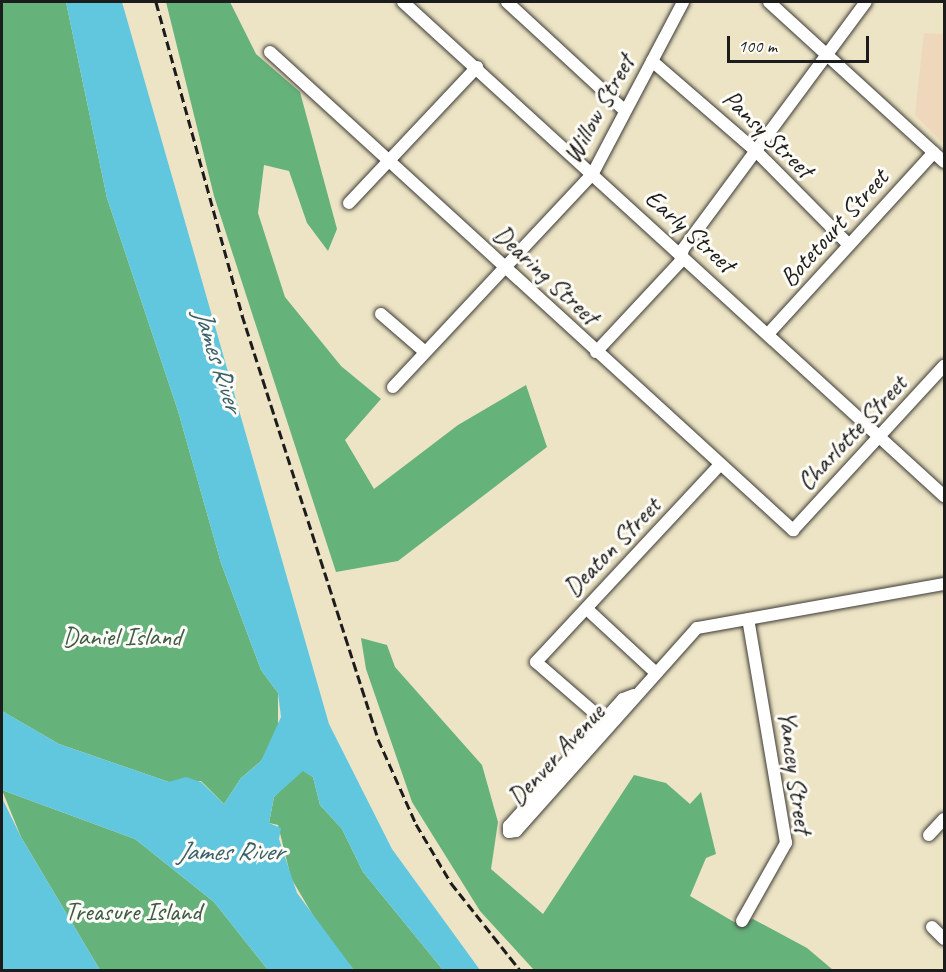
<!DOCTYPE html>
<html>
<head>
<meta charset="utf-8">
<style>
	body { margin:0 }
	#map { position:relative; width:946px; height:972px; overflow:hidden; background:#ede4c5; font-family:Caveat,sans-serif }
	div>[style] { position:absolute }
	[style*='--x'] { left:calc(var(--x)*1px); top:calc(var(--y)*1px); width:calc(var(--w)*1px); rotate:calc(var(--a)*1deg) }
	.built>* { inset:0; background:#eed7bb }
	.forest>* { inset:0; background:#66b27b }
	.water>* { inset:0; background:#61c7de }
	.roads { filter:drop-shadow(0 0 2px #3b3a35) drop-shadow(0 0 2px #3b3a35) }
	.minor>* { height:12px; margin:-6px; padding:0 6px; transform-origin:6px; border-radius:6px; background:#fff }
	.rail>* { height:3px; margin-top:-1.5px; transform-origin:0; background:repeating-linear-gradient(90deg,#1c1c1c 0 9px,transparent 0 13.5px) }
	span { translate:-50% -50%; white-space:nowrap; text-align:center; line-height:1.15; -webkit-text-stroke:6px #fdfcf7; paint-order:stroke }
	.street-label { font-size:26px; color:#1c1c1c }
	.park-label { font-size:26px; color:#3e5b45 }
	.water-label { font-size:27px; color:#38606a; font-style:italic }
	.frame { position:absolute; inset:0; border:3px solid #1c1c1c; pointer-events:none }
	.scale { position:absolute; left:727px; top:36px; width:142px; height:27px; box-sizing:border-box; border:3px solid #1c1c1c; border-top:0; padding-left:8px; font-size:18px; line-height:21px; white-space:nowrap; color:#1c1c1c; -webkit-text-stroke:4px #fdfcf7; paint-order:stroke }
</style>
</head>
<body>
<div id="map">
	<div class="built">
		<div style="clip-path:polygon(924px 33px,944px 34px,944px 144px,915px 115px)"></div>
	</div>
	<div class="forest">
		<div style="clip-path:polygon(2px 2px,66px 2px,107px 198px,178px 411px,221px 563px,261px 670px,278px 693px,278px 731px,261px 761px,241px 778px,224px 804px,201px 781px,169px 782px,59px 744px,2px 711px)"></div>
		<div style="clip-path:polygon(166px 2px,230px 2px,256px 54px,300px 92px,337px 229px,328px 251px,307px 223px,289px 171px,264px 165px,258px 213px,285px 297px,341px 366px,381px 399px,345px 440px,374px 489px,458px 425px,526px 385px,547px 447px,398px 561px,336px 572px,214px 196px)"></div>
		<div style="clip-path:polygon(361px 638px,387px 645px,395px 667px,482px 765px,498px 822px,491px 869px,543px 914px,634px 775px,666px 783px,690px 804px,701px 792px,716px 854px,706px 858px,690px 896px,734px 922px,753px 919px,807px 948px,833px 970px,534px 970px,480px 911px,412px 802px,366px 669px)"></div>
		<div style="clip-path:polygon(302px 770px,313px 777px,320px 805px,342px 829px,363px 872px,443px 970px,354px 970px,324px 934px,291px 878px,278px 825px,269px 823px,274px 797px)"></div>
		<div style="clip-path:polygon(2px 790px,135px 839px,214px 902px,268px 970px,100px 970px,21px 837px)"></div>
	</div>
	<div class="water">
		<div style="clip-path:polygon(66px 2px,122px 2px,329px 724px,392px 849px,480px 970px,443px 970px,363px 872px,342px 829px,320px 805px,313px 777px,303px 771px,274px 797px,269px 823px,281px 828px,279px 839px,297px 893px,354px 970px,268px 970px,214px 902px,135px 839px,2px 790px,2px 711px,59px 744px,169px 782px,186px 777px,201px 782px,224px 804px,241px 778px,261px 761px,281px 717px,278px 693px,261px 670px,221px 563px,178px 411px,107px 198px)"></div>
		<div style="clip-path:polygon(2px 798px,21px 837px,100px 970px,2px 970px)"></div>
	</div>
	<div class="roads">
		<div class="minor">
			<div style="--x:403;--y:2;--w:733;--a:42.4"></div>
			<div style="--x:507;--y:2;--w:161;--a:42.7"></div>
			<div style="--x:769;--y:2;--w:237;--a:42.4"></div>
			<div style="--x:270;--y:52;--w:709;--a:42.43"></div>
			<div style="--x:793;--y:530;--w:223;--a:-47.4"></div>
			<div style="--x:652;--y:61;--w:138;--a:40.9"></div>
			<div style="--x:756;--y:151;--w:132;--a:45.3"></div>
			<div style="--x:349;--y:203;--w:187;--a:-46.7"></div>
			<div style="--x:381;--y:314;--w:58;--a:40.8"></div>
			<div style="--x:768;--y:334;--w:246;--a:-47.6"></div>
			<div style="--x:596;--y:352;--w:123;--a:-47"></div>
			<div style="--x:680;--y:262;--w:13;--a:-77"></div>
			<div style="--x:683;--y:249;--w:307;--a:-53.5"></div>
			<div style="--x:393;--y:387;--w:293;--a:-46.9"></div>
			<div style="--x:593;--y:173;--w:193;--a:-62.2"></div>
			<div style="--x:588;--y:610;--w:91;--a:42.8"></div>
			<div style="--x:634;--y:695;--w:12;--a:160"></div>
			<div style="--x:623;--y:699;--w:171;--a:131.9"></div>
			<div style="--x:509;--y:826;--w:6;--a:90"></div>
			<div style="--x:509;--y:832;--w:7;--a:-8"></div>
			<div style="--x:516;--y:831;--w:272;--a:-48.3"></div>
			<div style="--x:697;--y:628;--w:251;--a:-10.1"></div>
			<div style="--x:604;--y:721;--w:90;--a:-139.1"></div>
			<div style="--x:536;--y:662;--w:270;--a:-47"></div>
			<div style="--x:929;--y:835;--w:22;--a:-47"></div>
			<div style="--x:742;--y:921;--w:90;--a:-60.6"></div>
			<div style="--x:786;--y:843;--w:227;--a:-99.6"></div>
			<div style="--x:932;--y:927;--w:17;--a:45"></div>
		</div>
	</div>
	<div class="rail">
		<div style="--x:156;--y:2;--w:325;--a:74.6"></div>
		<div style="--x:242;--y:315;--w:445;--a:72.2"></div>
		<div style="--x:378;--y:739;--w:93;--a:65.9"></div>
		<div style="--x:416;--y:824;--w:69;--a:59.3"></div>
		<div style="--x:451;--y:883;--w:111;--a:51.6"></div>
	</div>
	<div class="street-label">
		<span style="left:599px;top:109px;rotate:-61deg">Willow Street</span>
		<span style="left:768px;top:134px;rotate:44deg">Pansy Street</span>
		<span style="left:834px;top:228px;rotate:-48deg">Botetourt Street</span>
		<span style="left:690px;top:231px;rotate:42deg">Early Street</span>
		<span style="left:546px;top:275px;rotate:43deg">Dearing Street</span>
		<span style="left:852px;top:433px;rotate:-47deg">Charlotte Street</span>
		<span style="left:612px;top:547px;rotate:-46deg">Deaton Street</span>
		<span style="left:556px;top:755px;rotate:-47deg">Denver Avenue</span>
		<span style="left:795px;top:772px;rotate:82deg">Yancey Street</span>
	</div>
	<div class="park-label">
		<span style="left:122px;top:637px">Daniel Island</span>
		<span style="left:133px;top:912px">Treasure Island</span>
	</div>
	<div class="water-label">
		<span style="left:218px;top:360px;rotate:72deg">James River</span>
		<span style="left:230px;top:852px">James River</span>
	</div>
	<div class="frame"></div>
	<div class="scale">100 m</div>
</div>
</body>
</html>
